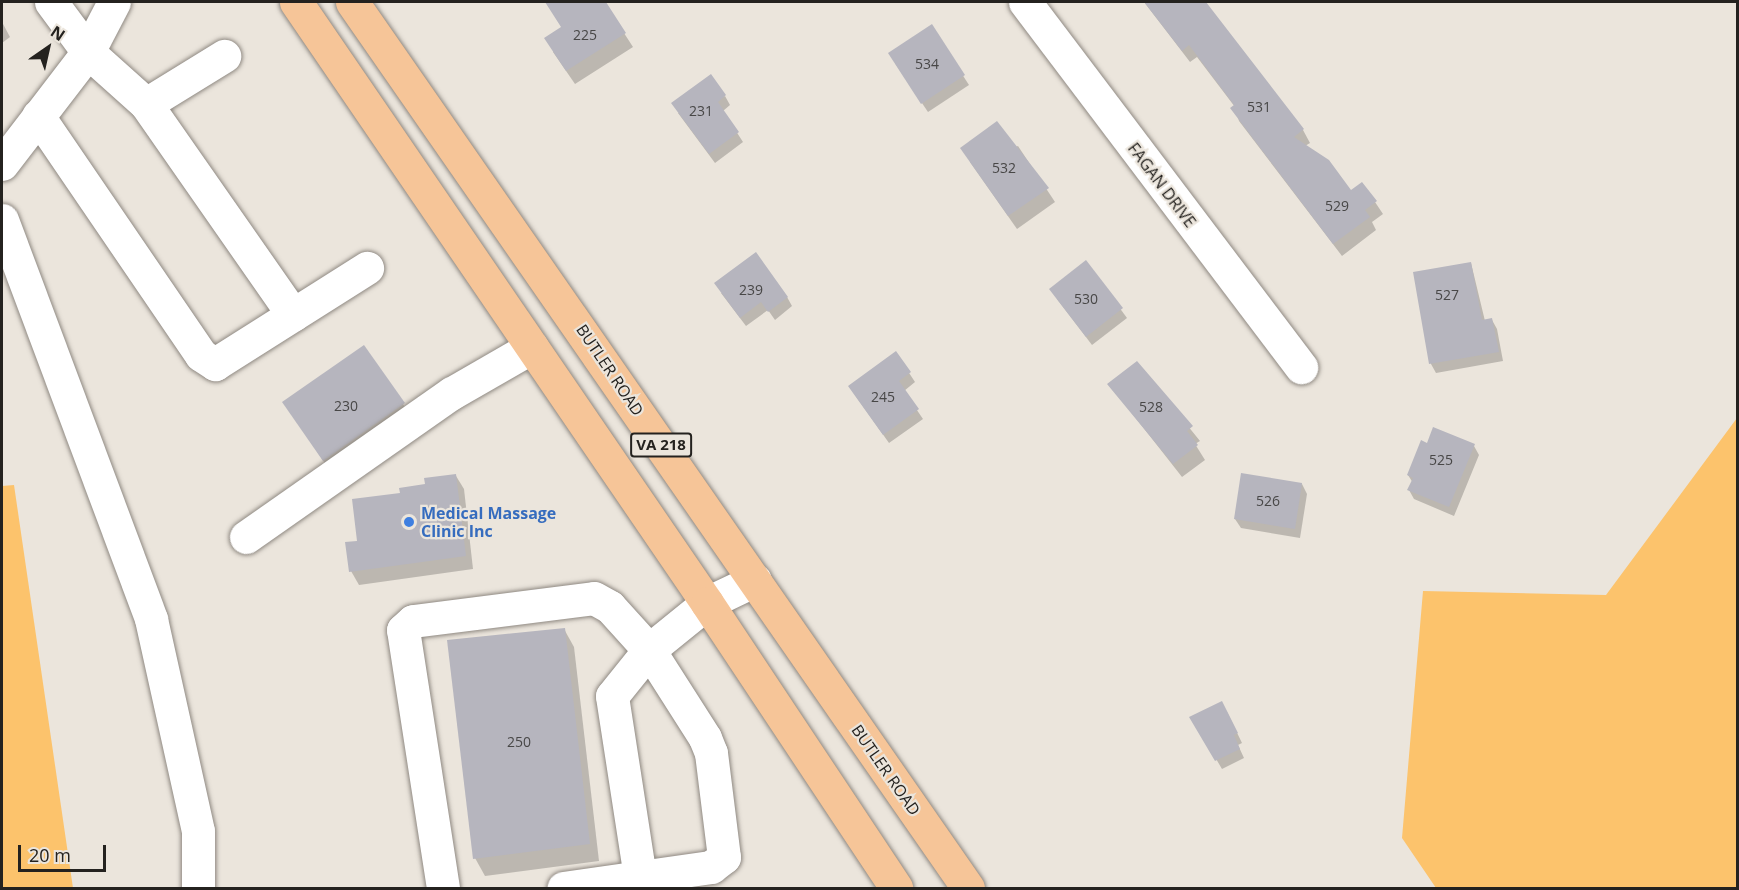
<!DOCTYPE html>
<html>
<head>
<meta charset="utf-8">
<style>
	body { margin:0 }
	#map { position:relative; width:1739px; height:890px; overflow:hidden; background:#ebe5dc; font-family:"Open Sans",sans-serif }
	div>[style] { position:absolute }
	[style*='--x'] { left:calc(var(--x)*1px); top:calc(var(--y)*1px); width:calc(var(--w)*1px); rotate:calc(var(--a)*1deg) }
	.green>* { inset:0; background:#fcc36c }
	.shadow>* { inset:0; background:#0003 }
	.building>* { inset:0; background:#b6b5be }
	.roads { filter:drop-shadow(0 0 2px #8f8982) drop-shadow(0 0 2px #8f8982) }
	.minor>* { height:33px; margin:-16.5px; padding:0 16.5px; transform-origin:16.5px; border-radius:16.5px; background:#fff }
	.major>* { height:33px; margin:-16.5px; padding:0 16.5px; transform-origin:16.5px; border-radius:16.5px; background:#f6c598 }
	.dots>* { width:16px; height:16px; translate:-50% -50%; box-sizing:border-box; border:3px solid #ebe5dc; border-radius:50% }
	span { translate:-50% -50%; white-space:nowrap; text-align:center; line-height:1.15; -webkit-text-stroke:4.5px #ebe5dc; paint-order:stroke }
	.number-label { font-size:14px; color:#484747 }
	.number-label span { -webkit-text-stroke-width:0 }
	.shield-label span { padding:2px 4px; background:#ebe5dc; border:2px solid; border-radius:4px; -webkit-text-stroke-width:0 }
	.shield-label { font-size:15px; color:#24221f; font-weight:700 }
	.street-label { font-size:16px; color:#24221f }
	.shop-label { font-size:16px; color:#366cbe; font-weight:700 }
	.left { translate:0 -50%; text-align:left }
	.frame { position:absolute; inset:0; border:3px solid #24221f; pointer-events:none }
	.north { position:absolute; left:18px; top:18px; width:60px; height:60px; -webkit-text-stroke:4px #ebe5dc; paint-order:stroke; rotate:34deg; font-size:16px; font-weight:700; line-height:24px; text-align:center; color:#24221f }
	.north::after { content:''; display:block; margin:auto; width:21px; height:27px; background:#24221f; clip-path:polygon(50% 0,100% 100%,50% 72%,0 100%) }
	.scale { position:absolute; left:18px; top:845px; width:88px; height:27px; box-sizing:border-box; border:3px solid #24221f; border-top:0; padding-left:8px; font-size:18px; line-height:21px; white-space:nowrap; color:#24221f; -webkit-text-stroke:4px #ebe5dc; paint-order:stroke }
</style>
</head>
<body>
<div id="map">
	<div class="green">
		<div style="clip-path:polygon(1737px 418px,1737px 888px,1436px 888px,1402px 838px,1423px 591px,1606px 595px)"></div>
		<div style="clip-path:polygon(14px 485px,73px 888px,2px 888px,2px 486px)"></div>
	</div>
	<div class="shadow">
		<div style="clip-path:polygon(546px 2px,604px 2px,633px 47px,575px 84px,553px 52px,562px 27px)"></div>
		<div style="clip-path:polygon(1144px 2px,1204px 2px,1303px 130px,1310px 143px,1305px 146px,1351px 193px,1375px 202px,1383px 214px,1372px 222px,1376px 230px,1342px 256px,1239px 121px,1235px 107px,1197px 57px,1190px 62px)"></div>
		<div style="clip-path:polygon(2px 22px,10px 37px,2px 43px)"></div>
		<div style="clip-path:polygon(931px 26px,969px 85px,928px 112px,895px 63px)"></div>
		<div style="clip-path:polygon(725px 96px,730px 105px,723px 111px,743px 142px,715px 163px,678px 113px)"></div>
		<div style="clip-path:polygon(1018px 146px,1055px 202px,1017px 229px,970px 162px)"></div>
		<div style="clip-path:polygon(1086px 262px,1127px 318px,1092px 345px,1057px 299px)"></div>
		<div style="clip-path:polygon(1471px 263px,1485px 321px,1492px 320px,1497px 329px,1503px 361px,1436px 373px,1431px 364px,1414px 273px)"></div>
		<div style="clip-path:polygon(721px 293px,787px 297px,792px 306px,775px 320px,768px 310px,746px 326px)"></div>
		<div style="clip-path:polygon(896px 353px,915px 382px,904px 391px,923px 419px,889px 443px,855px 395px)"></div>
		<div style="clip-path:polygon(1137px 363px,1200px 441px,1195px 444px,1205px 460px,1182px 477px,1109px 384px)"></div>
		<div style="clip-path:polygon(284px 402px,403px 404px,414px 422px,334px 477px)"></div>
		<div style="clip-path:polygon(1428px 445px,1474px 446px,1479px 455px,1454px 516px,1414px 499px,1409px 490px,1413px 483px,1408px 475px)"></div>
		<div style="clip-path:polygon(456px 476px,464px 489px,473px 569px,359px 585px,351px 571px,359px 542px,427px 486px)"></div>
		<div style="clip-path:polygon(1302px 484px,1307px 494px,1300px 538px,1241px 528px,1235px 519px)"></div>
		<div style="clip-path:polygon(564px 629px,574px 647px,599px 861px,485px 876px,475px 858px)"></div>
		<div style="clip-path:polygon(1227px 712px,1242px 743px,1238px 745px,1244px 758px,1222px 769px,1192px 718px)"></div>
	</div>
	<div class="building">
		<div style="clip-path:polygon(545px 2px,606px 2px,626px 33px,566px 71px,544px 38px,561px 27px)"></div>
		<div style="clip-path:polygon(1144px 2px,1206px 2px,1304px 129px,1294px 137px,1329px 160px,1351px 190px,1362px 182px,1377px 201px,1365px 210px,1370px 217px,1333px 244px,1230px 108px,1234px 105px,1189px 45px,1182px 51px)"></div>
		<div style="clip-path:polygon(932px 24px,965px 75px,921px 104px,888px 53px)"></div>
		<div style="clip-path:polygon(711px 74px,726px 95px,718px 102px,739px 132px,709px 154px,671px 103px)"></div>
		<div style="clip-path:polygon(997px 121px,1049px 188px,1008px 216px,960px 148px)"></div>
		<div style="clip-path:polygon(756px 252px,788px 297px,768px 312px,761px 302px,740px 318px,714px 283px)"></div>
		<div style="clip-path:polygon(1086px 260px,1123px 308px,1086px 337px,1049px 289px)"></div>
		<div style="clip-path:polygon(1471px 262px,1482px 320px,1492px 318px,1499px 352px,1429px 364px,1413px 272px)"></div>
		<div style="clip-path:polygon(364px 345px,405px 403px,323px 461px,282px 402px)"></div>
		<div style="clip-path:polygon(896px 351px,911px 372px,899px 381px,919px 409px,883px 435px,848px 386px)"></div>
		<div style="clip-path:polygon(1137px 361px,1193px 426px,1187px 431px,1198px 445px,1173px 464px,1107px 384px)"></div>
		<div style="clip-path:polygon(1433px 427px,1475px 444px,1449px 507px,1407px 490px,1413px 478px,1407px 475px,1421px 440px,1427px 443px)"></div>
		<div style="clip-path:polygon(1241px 473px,1302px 483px,1295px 529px,1234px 519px)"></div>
		<div style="clip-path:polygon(456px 474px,466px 556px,349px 572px,345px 542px,357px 541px,352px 499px,400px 493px,399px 488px,425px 484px,424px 478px)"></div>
		<div style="clip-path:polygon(565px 628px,590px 844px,473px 859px,447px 640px)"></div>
		<div style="clip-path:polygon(1222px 701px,1238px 733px,1234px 735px,1240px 749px,1215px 761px,1189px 717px)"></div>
	</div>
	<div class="roads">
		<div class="minor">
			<div style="--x:51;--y:2;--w:62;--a:53.5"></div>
			<div style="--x:88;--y:52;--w:78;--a:41.9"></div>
			<div style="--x:146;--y:104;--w:257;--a:55.1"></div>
			<div style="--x:1025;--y:2;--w:458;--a:52.9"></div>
			<div style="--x:146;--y:104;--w:92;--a:-31.6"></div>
			<div style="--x:38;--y:116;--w:289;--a:55.7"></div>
			<div style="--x:201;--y:355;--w:17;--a:33"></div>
			<div style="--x:215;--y:364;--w:180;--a:-32.3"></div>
			<div style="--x:2;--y:164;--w:141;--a:-52.5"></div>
			<div style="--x:88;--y:52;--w:56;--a:-62.5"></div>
			<div style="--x:2;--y:220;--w:426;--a:69.5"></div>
			<div style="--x:151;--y:619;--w:217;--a:77.5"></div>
			<div style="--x:198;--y:831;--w:57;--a:90"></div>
			<div style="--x:246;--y:537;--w:251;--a:-35"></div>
			<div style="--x:452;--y:393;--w:92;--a:-29.9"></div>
			<div style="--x:640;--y:877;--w:183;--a:-98.8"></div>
			<div style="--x:612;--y:696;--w:59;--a:-51.2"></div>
			<div style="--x:649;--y:650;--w:75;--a:-39"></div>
			<div style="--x:707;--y:603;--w:53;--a:-25.6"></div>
			<div style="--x:443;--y:888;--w:261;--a:-98.8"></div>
			<div style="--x:403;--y:630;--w:13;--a:-42"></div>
			<div style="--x:413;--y:621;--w:182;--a:-7.2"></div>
			<div style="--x:594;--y:598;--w:18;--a:29"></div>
			<div style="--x:610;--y:607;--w:58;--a:47.8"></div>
			<div style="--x:649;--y:650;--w:104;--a:57.5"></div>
			<div style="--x:705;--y:738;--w:16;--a:68"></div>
			<div style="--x:711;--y:753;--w:105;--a:82.9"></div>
			<div style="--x:724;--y:857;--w:16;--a:142"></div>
			<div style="--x:711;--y:867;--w:149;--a:171.9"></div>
		</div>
		<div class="major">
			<div style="--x:296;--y:2;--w:728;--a:55.63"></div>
			<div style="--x:707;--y:603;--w:342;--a:56.4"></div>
			<div style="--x:352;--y:2;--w:1079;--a:55.19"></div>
		</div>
	</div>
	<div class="dots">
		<div style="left:409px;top:522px;background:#3f7fe0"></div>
	</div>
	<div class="number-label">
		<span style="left:585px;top:35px">225</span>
		<span style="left:927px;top:64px">534</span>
		<span style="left:1259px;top:107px">531</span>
		<span style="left:701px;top:111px">231</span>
		<span style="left:1004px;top:168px">532</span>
		<span style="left:1337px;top:206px">529</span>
		<span style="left:751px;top:290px">239</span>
		<span style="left:1447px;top:295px">527</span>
		<span style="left:1086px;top:299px">530</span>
		<span style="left:883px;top:397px">245</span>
		<span style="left:346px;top:406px">230</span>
		<span style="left:1151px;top:407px">528</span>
		<span style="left:1441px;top:460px">525</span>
		<span style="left:1268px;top:501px">526</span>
		<span style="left:519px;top:742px">250</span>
	</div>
	<div class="shield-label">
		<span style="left:661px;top:445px">VA 218</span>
	</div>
	<div class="street-label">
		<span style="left:1162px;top:185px;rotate:53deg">FAGAN DRIVE</span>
		<span style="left:610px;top:370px;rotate:56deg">BUTLER ROAD</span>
		<span style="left:886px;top:770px;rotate:55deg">BUTLER ROAD</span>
	</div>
	<div class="shop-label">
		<span class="left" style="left:421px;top:522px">Medical Massage<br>Clinic Inc</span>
	</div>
	<div class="frame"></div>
	<div class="north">N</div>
	<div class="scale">20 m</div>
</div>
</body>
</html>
